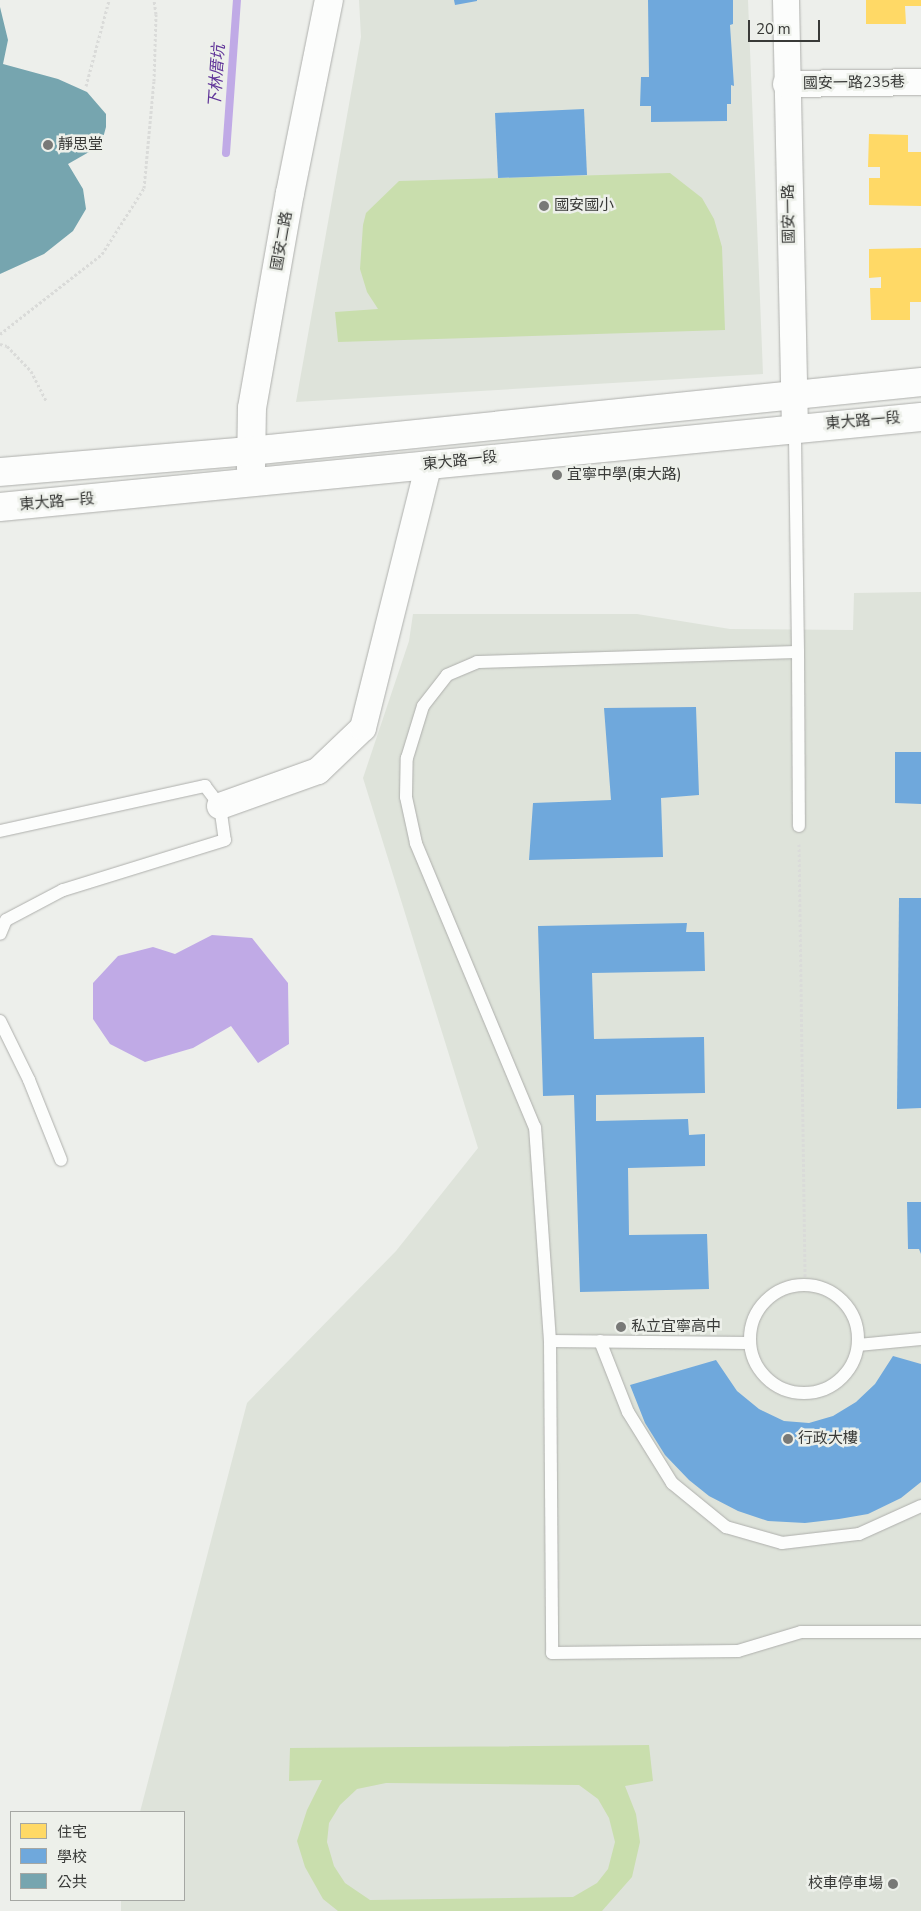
<!DOCTYPE html>
<html>
<head>
<meta charset="utf-8">
<style>
	body { margin:0 }
	#map { position:relative; width:921px; height:1911px; overflow:hidden; background:#edefeb; font-family:"Nunito Sans","Noto Sans TC",sans-serif }
	div>[style] { position:absolute }
	[style*='--x'] { left:calc(var(--x)*1px); top:calc(var(--y)*1px); width:calc(var(--w)*1px); rotate:calc(var(--a)*1deg) }
	.built>* { inset:0; background:#dee3da }
	.green>* { inset:0; background:#c9dead }
	.water>* { inset:0; background:#c0aae6 }
	.homes>* { inset:0; background:#ffd966 }
	.schools>* { inset:0; background:#6fa8dc }
	.public>* { inset:0; background:#76a5af }
	.stream>* { height:8px; margin:-4px; padding:0 4px; transform-origin:4px; border-radius:4px; background:#c0aae6 }
	.path>* { height:3px; margin-top:-1.5px; transform-origin:0; background:repeating-linear-gradient(90deg,#dadbd9 0 2.5px,transparent 0 5px) }
	.roads { filter:drop-shadow(0 0 1px #aeafac) drop-shadow(0 0 1px #aeafac) }
	.lane>* { height:12px; margin:-6px; padding:0 6px; transform-origin:6px; border-radius:6px; background:#fcfdfc }
	.lane>.ring { margin:-6px; padding:0; box-sizing:content-box; background:none; border:12px solid #fcfdfc; border-radius:50% }
	.street>* { height:26px; margin:-13px; padding:0 13px; transform-origin:13px; border-radius:13px; background:#fcfdfc }
	.secondary>* { height:28px; margin:-14px; padding:0 14px; transform-origin:14px; border-radius:14px; background:#fcfdfc }
	.dots>* { width:14px; height:14px; translate:-50% -50%; box-sizing:border-box; border:2px solid #edf0ea; border-radius:50% }
	span { translate:-50% -50%; white-space:nowrap; text-align:center; line-height:1.15; -webkit-text-stroke:5px #edf0ea; paint-order:stroke }
	.street-label { font-size:15px; color:#393a38 }
	.poi-label { font-size:15px; color:#393a38 }
	.left { translate:0 -50%; text-align:left }
	.right { translate:-100% -50%; text-align:right }
	.water-label { font-size:16px; color:#603499; font-style:italic }
	.legend { position:absolute; left:10px; top:1811px; width:175px; height:90px; box-sizing:border-box; background:#edf0ea; border:1px solid #a5a7a3; margin:0; padding:6px 9px; list-style:none; font-size:15px; color:#393a38 }
	.legend li { display:flex; align-items:center; gap:10px; height:25px }
	.legend b { width:25px; border:1px solid #a5a7a3 }
	.scale { position:absolute; left:748px; top:20px; width:72px; height:22px; box-sizing:border-box; border:2px solid #393a38; border-top:0; padding-left:6px; font-size:15px; line-height:18px; white-space:nowrap; color:#393a38; -webkit-text-stroke:4px #edf0ea; paint-order:stroke }
</style>
</head>
<body>
<div id="map">
	<div class="built">
		<div style="clip-path:polygon(359px 0,748px 0,763px 374px,296px 402px,361px 37px)"></div>
		<div style="clip-path:polygon(921px 592px,921px 1911px,121px 1911px,121px 1900px,184px 1900px,184px 1812px,140px 1812px,247px 1403px,396px 1251px,478px 1148px,363px 778px,409px 641px,413px 614px,637px 614px,730px 629px,853px 630px,854px 593px)"></div>
	</div>
	<div class="green">
		<div style="clip-path:polygon(670px 173px,702px 198px,714px 219px,722px 247px,725px 330px,338px 342px,335px 312px,378px 309px,367px 292px,360px 269px,363px 225px,366px 213px,399px 181px)"></div>
		<div style="clip-path:polygon(evenodd,649px 1745px,653px 1781px,625px 1786px,636px 1814px,640px 1842px,632px 1877px,602px 1911px,338px 1911px,323px 1899px,305px 1867px,297px 1841px,307px 1810px,322px 1780px,289px 1781px,290px 1748px,649px 1745px,386px 1783px,579px 1785px,598px 1799px,609px 1818px,615px 1842px,608px 1869px,597px 1883px,573px 1897px,370px 1900px,345px 1883px,334px 1866px,327px 1842px,329px 1823px,340px 1805px,357px 1789px,386px 1783px)"></div>
	</div>
	<div class="water">
		<div style="clip-path:polygon(212px 935px,252px 938px,288px 983px,289px 1044px,258px 1063px,231px 1026px,193px 1048px,145px 1062px,110px 1044px,93px 1019px,93px 983px,118px 956px,153px 947px,175px 954px)"></div>
	</div>
	<div class="homes">
		<div style="clip-path:polygon(866px 0,921px 0,921px 6px,905px 6px,906px 24px,866px 24px)"></div>
		<div style="clip-path:polygon(869px 134px,908px 135px,908px 152px,921px 152px,921px 206px,869px 205px,869px 178px,880px 178px,880px 167px,868px 167px)"></div>
		<div style="clip-path:polygon(921px 248px,921px 302px,910px 302px,910px 320px,871px 320px,870px 288px,881px 288px,881px 277px,869px 278px,869px 249px)"></div>
	</div>
	<div class="schools">
		<div style="clip-path:polygon(454px 0,477px 0,477px 1px,455px 5px)"></div>
		<div style="clip-path:polygon(648px 0,733px 0,733px 24px,730px 25px,734px 86px,731px 85px,731px 104px,727px 104px,727px 121px,651px 122px,651px 106px,640px 106px,641px 77px,649px 77px)"></div>
		<div style="clip-path:polygon(584px 109px,587px 175px,498px 178px,495px 113px)"></div>
		<div style="clip-path:polygon(696px 707px,699px 795px,661px 798px,663px 857px,529px 860px,533px 803px,611px 800px,604px 708px)"></div>
		<div style="clip-path:polygon(895px 752px,921px 752px,921px 804px,895px 803px)"></div>
		<div style="clip-path:polygon(899px 898px,921px 898px,921px 1108px,897px 1109px)"></div>
		<div style="clip-path:polygon(687px 923px,686px 932px,704px 932px,705px 971px,592px 973px,594px 1039px,704px 1037px,705px 1093px,596px 1095px,596px 1121px,688px 1119px,689px 1135px,705px 1134px,705px 1166px,628px 1168px,629px 1235px,707px 1234px,709px 1289px,580px 1292px,574px 1095px,543px 1096px,538px 926px)"></div>
		<div style="clip-path:polygon(907px 1202px,921px 1202px,921px 1254px,919px 1249px,908px 1249px)"></div>
		<div style="clip-path:polygon(893px 1356px,921px 1364px,921px 1482px,901px 1498px,868px 1514px,839px 1519px,805px 1523px,768px 1521px,738px 1511px,709px 1496px,689px 1480px,665px 1455px,645px 1423px,630px 1385px,716px 1360px,737px 1391px,759px 1409px,784px 1421px,809px 1423px,833px 1416px,856px 1402px,875px 1384px)"></div>
	</div>
	<div class="public">
		<div style="clip-path:polygon(0 7px,8px 40px,3px 64px,58px 79px,87px 92px,106px 114px,106px 127px,103px 138px,89px 152px,68px 164px,83px 189px,86px 209px,73px 231px,44px 254px,0 274px)"></div>
	</div>
	<div class="stream">
		<div style="--x:226;--y:153;--w:153;--a:-85.9"></div>
	</div>
	<div class="path">
		<div style="--x:86;--y:86;--w:89;--a:-75"></div>
		<div style="--x:0;--y:334;--w:130;--a:-38.1"></div>
		<div style="--x:102;--y:254;--w:78;--a:-57.5"></div>
		<div style="--x:144;--y:188;--w:107;--a:-84.7"></div>
		<div style="--x:154;--y:81;--w:67;--a:-88.3"></div>
		<div style="--x:156;--y:14;--w:14;--a:-98"></div>
		<div style="--x:0;--y:344;--w:7;--a:16"></div>
		<div style="--x:7;--y:346;--w:35;--a:46"></div>
		<div style="--x:31;--y:371;--w:33;--a:63"></div>
		<div style="--x:799;--y:844;--w:440;--a:89.2"></div>
	</div>
	<div class="roads">
		<div class="lane">
			<div style="--x:798;--y:652;--w:174;--a:89.7"></div>
			<div style="--x:0;--y:831;--w:210;--a:-12.4"></div>
			<div style="--x:205;--y:786;--w:25;--a:53"></div>
			<div style="--x:220;--y:806;--w:34;--a:82"></div>
			<div style="--x:225;--y:840;--w:170;--a:162.8"></div>
			<div style="--x:63;--y:890;--w:64;--a:152.2"></div>
			<div style="--x:6;--y:920;--w:15;--a:113"></div>
			<div style="--x:0;--y:1021;--w:66;--a:63.8"></div>
			<div style="--x:29;--y:1080;--w:86;--a:68.2"></div>
			<div class="ring" style="left:750px;top:1285px;width:96px;height:96px"></div>
			<div style="--x:550;--y:1341;--w:312;--a:89.6"></div>
			<div style="--x:552;--y:1653;--w:186;--a:-0.6"></div>
			<div style="--x:738;--y:1651;--w:66;--a:-16.8"></div>
			<div style="--x:801;--y:1632;--w:120;--a:0"></div>
			<div style="--x:600;--y:1341;--w:76;--a:68.5"></div>
			<div style="--x:628;--y:1412;--w:84;--a:58.2"></div>
			<div style="--x:672;--y:1483;--w:70;--a:39.2"></div>
			<div style="--x:726;--y:1527;--w:58;--a:15.9"></div>
			<div style="--x:782;--y:1543;--w:78;--a:-6.7"></div>
			<div style="--x:859;--y:1534;--w:68;--a:-24.3"></div>
			<div style="--x:749;--y:1343;--w:199;--a:-179.4"></div>
			<div style="--x:550;--y:1341;--w:214;--a:-94"></div>
			<div style="--x:535;--y:1128;--w:309;--a:-112.7"></div>
			<div style="--x:416;--y:843;--w:47;--a:-102.3"></div>
			<div style="--x:406;--y:797;--w:39;--a:-89"></div>
			<div style="--x:407;--y:758;--w:54;--a:-72.9"></div>
			<div style="--x:423;--y:706;--w:39;--a:-52"></div>
			<div style="--x:447;--y:675;--w:33;--a:-23"></div>
			<div style="--x:477;--y:662;--w:321;--a:-1.8"></div>
			<div style="--x:798;--y:652;--w:225;--a:-90.8"></div>
			<div style="--x:858;--y:1345;--w:63;--a:-5.4"></div>
		</div>
		<div class="street">
			<div style="--x:786;--y:0;--w:427;--a:88.8"></div>
			<div style="--x:786;--y:84;--w:135;--a:-0.8"></div>
			<div style="--x:220;--y:806;--w:104;--a:-19.7"></div>
			<div style="--x:318;--y:771;--w:62;--a:-43.7"></div>
			<div style="--x:363;--y:728;--w:272;--a:-76"></div>
		</div>
		<div class="secondary">
			<div style="--x:251;--y:469;--w:61;--a:-89.1"></div>
			<div style="--x:252;--y:408;--w:218;--a:-80"></div>
			<div style="--x:290;--y:193;--w:197;--a:-78.6"></div>
			<div style="--x:0;--y:472;--w:251;--a:-4.8"></div>
			<div style="--x:250;--y:451;--w:675;--a:-5.87"></div>
			<div style="--x:0;--y:507;--w:925;--a:-5.58"></div>
		</div>
	</div>
	<div class="dots">
		<div style="left:48px;top:145px;background:#787977"></div>
		<div style="left:544px;top:206px;background:#787977"></div>
		<div style="left:557px;top:475px;background:#787977"></div>
		<div style="left:621px;top:1327px;background:#787977"></div>
		<div style="left:788px;top:1439px;background:#787977"></div>
		<div style="left:893px;top:1884px;background:#787977"></div>
	</div>
	<div class="street-label">
		<span style="left:854px;top:83px;rotate:-1deg">國安一路235巷</span>
		<span style="left:789px;top:214px;rotate:-91deg">國安一路</span>
		<span style="left:282px;top:241px;rotate:-80deg">國安二路</span>
		<span style="left:863px;top:421px;rotate:-5deg">東大路一段</span>
		<span style="left:460px;top:461px;rotate:-6deg">東大路一段</span>
		<span style="left:57px;top:502px;rotate:-5deg">東大路一段</span>
	</div>
	<div class="poi-label">
		<span class="left" style="left:58px;top:145px">靜思堂</span>
		<span class="left" style="left:554px;top:206px">國安國小</span>
		<span class="left" style="left:567px;top:475px">宜寧中學(東大路)</span>
		<span class="left" style="left:631px;top:1327px">私立宜寧高中</span>
		<span class="left" style="left:798px;top:1439px">行政大樓</span>
		<span class="right" style="left:883px;top:1884px">校車停車場</span>
	</div>
	<div class="water-label">
		<span style="left:217px;top:76px;rotate:-86deg">下林厝坑</span>
	</div>
	<ul class="legend">
	<li><b style="height:14px;background:#ffd966"></b>住宅</li>
	<li><b style="height:14px;background:#6fa8dc"></b>學校</li>
	<li><b style="height:14px;background:#76a5af"></b>公共</li>
	</ul>
	<div class="scale">20 m</div>
</div>
</body>
</html>
